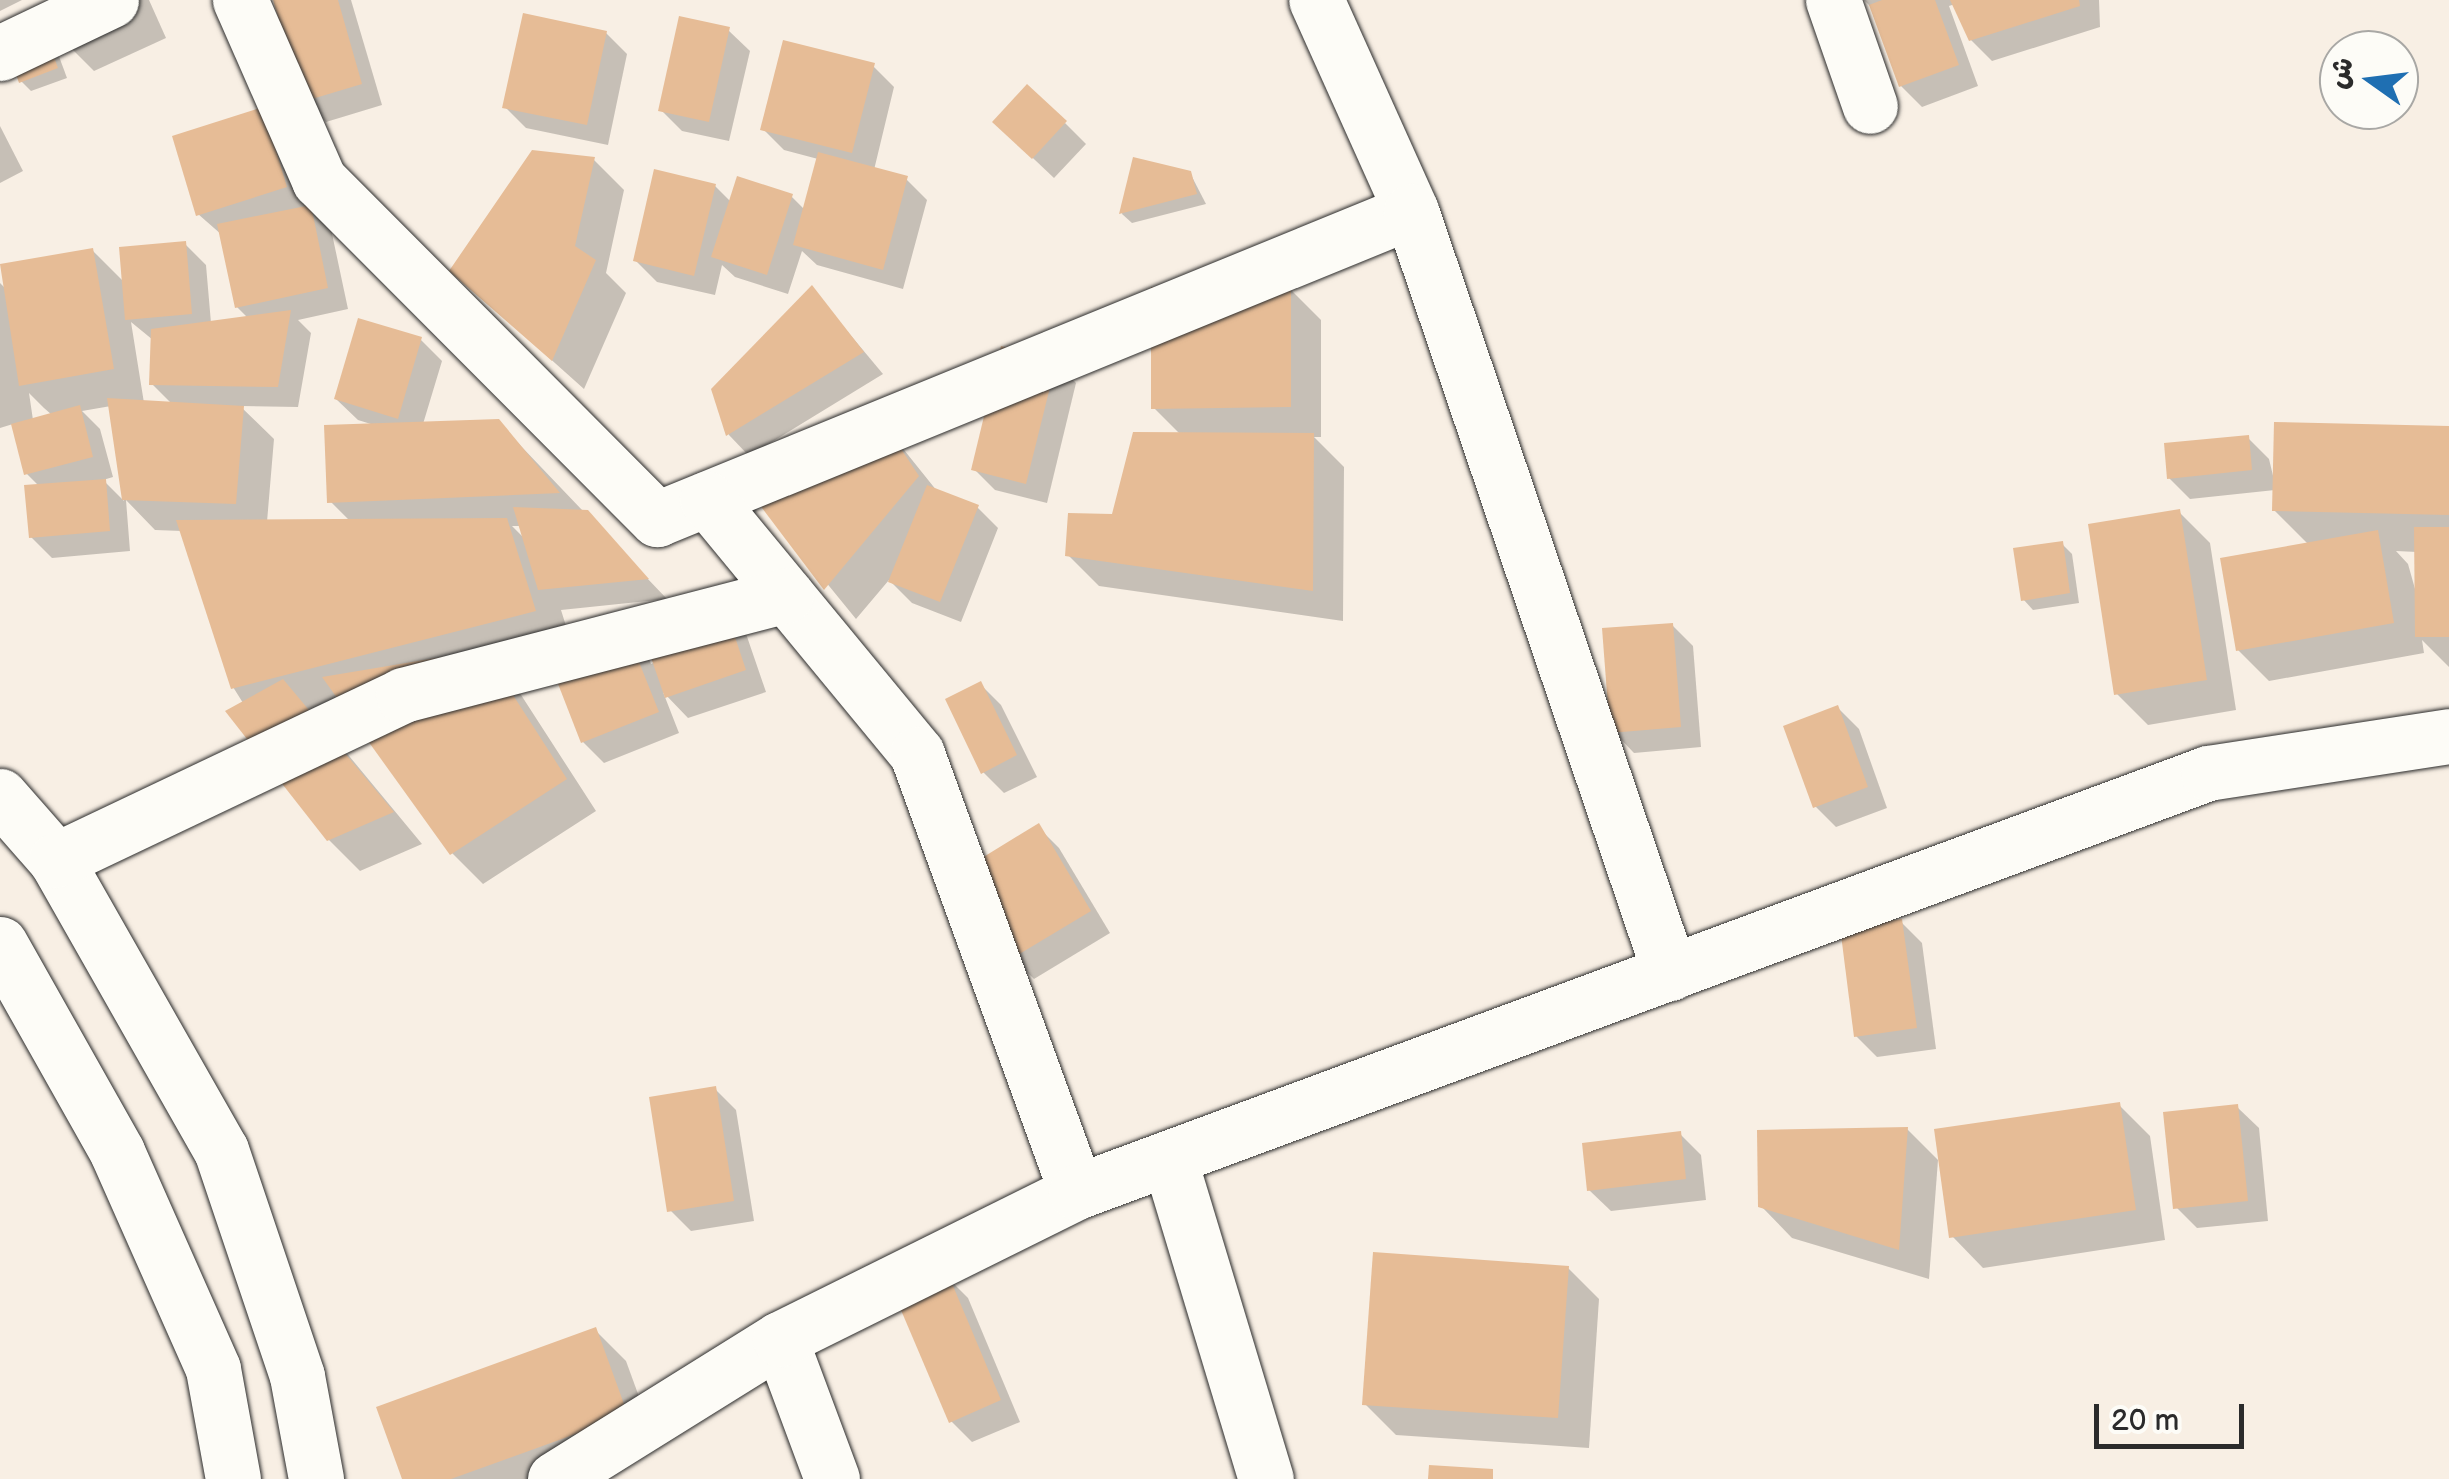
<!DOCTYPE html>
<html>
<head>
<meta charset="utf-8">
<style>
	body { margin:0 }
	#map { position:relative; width:2449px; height:1479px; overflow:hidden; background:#f8efe4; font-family:"Balsamiq Sans","Playpen Sans Arabic",sans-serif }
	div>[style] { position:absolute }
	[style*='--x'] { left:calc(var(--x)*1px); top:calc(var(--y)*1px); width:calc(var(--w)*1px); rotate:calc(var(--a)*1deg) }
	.shadow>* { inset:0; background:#0003 }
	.building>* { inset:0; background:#e6bc96 }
	.roads { filter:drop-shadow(0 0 2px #2b2b2b) drop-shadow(0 0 2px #2b2b2b) }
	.minor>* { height:55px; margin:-27.5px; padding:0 27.5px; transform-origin:27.5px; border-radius:27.5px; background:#fdfcf7 }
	span { translate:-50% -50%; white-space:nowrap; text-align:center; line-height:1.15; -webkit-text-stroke:8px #fdfcf7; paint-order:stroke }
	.north { position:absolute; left:2319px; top:30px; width:100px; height:100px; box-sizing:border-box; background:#fdfcf7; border:2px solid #a9a8a5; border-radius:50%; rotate:284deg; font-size:28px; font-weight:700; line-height:40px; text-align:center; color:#2b2b2b }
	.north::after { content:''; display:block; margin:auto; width:35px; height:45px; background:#1f6fb2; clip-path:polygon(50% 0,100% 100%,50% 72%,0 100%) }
	.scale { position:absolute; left:2094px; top:1404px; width:150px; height:45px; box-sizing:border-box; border:5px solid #2b2b2b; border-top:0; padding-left:12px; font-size:30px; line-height:35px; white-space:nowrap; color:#2b2b2b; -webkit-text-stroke:8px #fdfcf7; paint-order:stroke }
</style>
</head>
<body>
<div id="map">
	<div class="shadow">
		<div style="clip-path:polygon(0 0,22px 0,0 11px)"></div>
		<div style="clip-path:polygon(50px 0,149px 0,166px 38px,94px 71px,73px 50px)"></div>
		<div style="clip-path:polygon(275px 0,351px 0,382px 105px,326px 122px,305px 101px)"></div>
		<div style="clip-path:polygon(1864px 0,2099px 0,2100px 27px,1992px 61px,1971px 40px,1955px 4px,1949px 6px,1978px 86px,1922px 107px,1901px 86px,1874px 10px)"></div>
		<div style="clip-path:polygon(728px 30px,750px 51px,729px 141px,682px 131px,661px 110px)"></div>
		<div style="clip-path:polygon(50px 32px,67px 78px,31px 91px,21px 81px)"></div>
		<div style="clip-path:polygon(606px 33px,627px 54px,608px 145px,526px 128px,505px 107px)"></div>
		<div style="clip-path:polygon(873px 66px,894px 87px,874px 170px,906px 179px,927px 200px,903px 289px,817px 265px,802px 251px,788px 294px,735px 277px,722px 265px,715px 295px,657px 282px,636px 261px,715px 186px,731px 202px,791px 196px,805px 210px,818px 159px,784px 150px,763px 129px)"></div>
		<div style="clip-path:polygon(evenodd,262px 110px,310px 208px,331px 229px,348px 309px,298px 320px,311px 333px,298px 407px,240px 406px,274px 439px,267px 522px,350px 521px,330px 501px,374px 425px,358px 420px,336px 399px,421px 340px,442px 361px,423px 424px,498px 422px,667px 599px,561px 610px,572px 645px,644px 646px,651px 664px,742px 622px,766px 692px,688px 718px,663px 692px,679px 733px,604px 763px,583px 742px,549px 656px,514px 684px,596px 811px,483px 884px,452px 853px,348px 708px,316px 716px,422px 844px,360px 871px,329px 840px,233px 687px,182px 531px,155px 530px,126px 500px,130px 551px,52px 558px,31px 537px,40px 487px,26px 473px,13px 424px,0 428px,0 283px,5px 288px,93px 251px,124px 282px,185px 244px,206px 265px,211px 323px,248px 318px,237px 307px,222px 235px,198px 214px,262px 110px,131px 322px,153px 340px,152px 384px,172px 404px,144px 403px,131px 322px,262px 110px,29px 393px,44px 408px,52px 415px,33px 420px,29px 393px,262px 110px,111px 406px,124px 501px,103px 480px,113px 477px,100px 429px,82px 411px,111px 406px,262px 110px,512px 526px,521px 526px,525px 539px,512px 526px)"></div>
		<div style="clip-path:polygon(1065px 123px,1086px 144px,1054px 178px,1016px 142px)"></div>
		<div style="clip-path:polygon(0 126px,23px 171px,0 183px)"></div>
		<div style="clip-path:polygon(593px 159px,624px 190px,606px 273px,626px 293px,584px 389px,452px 271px)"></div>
		<div style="clip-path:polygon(1135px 160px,1190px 173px,1206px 204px,1132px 223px,1122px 214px)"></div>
		<div style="clip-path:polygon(812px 289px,883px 374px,749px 456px,729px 435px,714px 389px)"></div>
		<div style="clip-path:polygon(1290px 289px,1321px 320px,1321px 437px,1314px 437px,1344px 467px,1343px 621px,1099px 586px,1068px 555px,1114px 517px,1181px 435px,1154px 408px)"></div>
		<div style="clip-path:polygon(1055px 362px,1076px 383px,1047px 503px,995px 490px,974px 469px)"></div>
		<div style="clip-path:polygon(880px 420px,937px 491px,977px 507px,998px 528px,961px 622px,912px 603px,889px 580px,856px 619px,759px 500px)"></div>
		<div style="clip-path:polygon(evenodd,2449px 428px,2449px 667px,2422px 640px,2424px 653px,2269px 681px,2238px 650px,2309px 545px,2274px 510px,2275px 490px,2190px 499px,2169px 478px,2248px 438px,2269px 459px,2275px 484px,2449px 428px,2396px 551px,2417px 552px,2417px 596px,2408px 564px,2396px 551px)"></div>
		<div style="clip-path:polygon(2179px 512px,2210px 543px,2236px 710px,2148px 725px,2117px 694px)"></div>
		<div style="clip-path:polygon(2062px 544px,2072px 554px,2079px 603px,2033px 610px,2023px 599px)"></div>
		<div style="clip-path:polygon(1672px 625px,1693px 646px,1701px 747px,1634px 753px,1613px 731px)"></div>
		<div style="clip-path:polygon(980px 684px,1001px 705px,1037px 777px,1004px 793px,983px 772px)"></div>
		<div style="clip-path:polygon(1838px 708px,1859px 729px,1887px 808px,1836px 827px,1815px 806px)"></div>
		<div style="clip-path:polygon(1038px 827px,1059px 848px,1110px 933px,1034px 979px,1013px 958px)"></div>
		<div style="clip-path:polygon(1901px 922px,1922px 943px,1936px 1049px,1877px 1057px,1856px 1036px)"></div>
		<div style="clip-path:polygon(715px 1089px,736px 1110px,754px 1221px,691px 1231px,670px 1210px)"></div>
		<div style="clip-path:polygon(2119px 1105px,2150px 1136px,2165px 1240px,1983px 1268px,1952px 1236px)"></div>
		<div style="clip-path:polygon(2237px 1107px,2259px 1128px,2268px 1221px,2197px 1228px,2176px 1207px)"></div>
		<div style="clip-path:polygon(1907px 1129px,1938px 1160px,1929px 1279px,1792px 1238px,1761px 1206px)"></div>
		<div style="clip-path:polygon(1680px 1134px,1701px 1155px,1706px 1200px,1611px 1211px,1589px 1190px)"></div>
		<div style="clip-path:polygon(1568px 1268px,1599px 1299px,1589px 1448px,1396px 1435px,1365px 1404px)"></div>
		<div style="clip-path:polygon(947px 1277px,968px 1298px,1020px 1422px,972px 1442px,951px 1421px)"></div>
		<div style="clip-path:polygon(595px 1330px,626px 1361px,657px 1446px,566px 1479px,404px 1479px)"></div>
	</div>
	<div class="building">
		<div style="clip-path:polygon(273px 0,338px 0,362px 84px,302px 102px)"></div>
		<div style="clip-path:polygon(1882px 0,1935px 0,1959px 65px,1899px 87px,1869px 5px)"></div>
		<div style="clip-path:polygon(1950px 0,2079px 0,2080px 6px,1969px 41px)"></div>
		<div style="clip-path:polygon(523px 13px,607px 31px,587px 125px,502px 108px)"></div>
		<div style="clip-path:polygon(679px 16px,730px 27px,709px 122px,658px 111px)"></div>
		<div style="clip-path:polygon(40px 19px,58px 68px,19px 83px,2px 33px)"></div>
		<div style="clip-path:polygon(783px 40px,875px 63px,852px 153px,760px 130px)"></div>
		<div style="clip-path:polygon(1027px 84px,1067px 121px,1032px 159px,992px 122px)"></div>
		<div style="clip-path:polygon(263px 107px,287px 187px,196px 216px,172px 136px)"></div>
		<div style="clip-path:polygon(532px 150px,595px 157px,575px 246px,596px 260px,552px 361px,449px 271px)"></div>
		<div style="clip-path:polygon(818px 152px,908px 176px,883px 270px,793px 245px)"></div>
		<div style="clip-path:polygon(1133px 157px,1191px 171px,1197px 194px,1119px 214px)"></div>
		<div style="clip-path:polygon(654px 169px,716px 184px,694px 276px,633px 261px)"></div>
		<div style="clip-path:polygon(737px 176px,793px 194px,767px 275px,711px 257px)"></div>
		<div style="clip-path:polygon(311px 205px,328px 288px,235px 308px,217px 224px)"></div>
		<div style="clip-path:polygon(186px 241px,192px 314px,125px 320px,119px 247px)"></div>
		<div style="clip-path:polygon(93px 248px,114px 369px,19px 386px,0 264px)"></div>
		<div style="clip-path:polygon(812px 285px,864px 352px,726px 436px,711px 389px)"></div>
		<div style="clip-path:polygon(1151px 287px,1291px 287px,1291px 407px,1151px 409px)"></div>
		<div style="clip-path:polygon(291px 310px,278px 387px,149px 385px,151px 329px)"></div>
		<div style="clip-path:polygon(358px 318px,422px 337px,398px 419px,334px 399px)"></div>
		<div style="clip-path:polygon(1001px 346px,1057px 359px,1026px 484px,971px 470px)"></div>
		<div style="clip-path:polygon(107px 398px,244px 406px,236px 504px,122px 500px)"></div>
		<div style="clip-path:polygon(80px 405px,93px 457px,24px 475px,11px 424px)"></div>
		<div style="clip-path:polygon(880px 417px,919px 476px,824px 590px,756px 500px)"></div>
		<div style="clip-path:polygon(499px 419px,560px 493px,327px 503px,324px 425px)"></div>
		<div style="clip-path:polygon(2274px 422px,2449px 426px,2449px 515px,2272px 511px)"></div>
		<div style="clip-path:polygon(1133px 432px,1314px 433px,1313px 591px,1065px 556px,1068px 513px,1112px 514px)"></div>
		<div style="clip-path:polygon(2249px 435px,2252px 470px,2167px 479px,2164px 443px)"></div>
		<div style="clip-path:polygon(106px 479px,110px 531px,29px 538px,24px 485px)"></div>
		<div style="clip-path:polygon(927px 485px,979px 505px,940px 602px,888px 582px)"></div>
		<div style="clip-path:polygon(513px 507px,588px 510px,649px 579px,538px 590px)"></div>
		<div style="clip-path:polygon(2180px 509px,2207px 680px,2114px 695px,2088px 524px)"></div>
		<div style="clip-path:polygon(507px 518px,536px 611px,231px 689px,176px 520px)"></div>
		<div style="clip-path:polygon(2414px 527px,2449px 527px,2449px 637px,2415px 637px)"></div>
		<div style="clip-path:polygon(2378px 530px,2394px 623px,2236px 651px,2220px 558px)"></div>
		<div style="clip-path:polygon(2063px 541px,2070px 593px,2021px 601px,2013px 548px)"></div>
		<div style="clip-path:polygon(722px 598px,746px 670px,665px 698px,640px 626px)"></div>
		<div style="clip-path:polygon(623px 622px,659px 712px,581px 743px,546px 653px)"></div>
		<div style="clip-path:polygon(1673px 623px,1681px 727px,1610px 733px,1602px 628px)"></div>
		<div style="clip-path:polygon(484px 650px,567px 779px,450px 855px,322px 677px)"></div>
		<div style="clip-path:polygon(283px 679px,394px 812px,327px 841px,225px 711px)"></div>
		<div style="clip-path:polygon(981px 681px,1017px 755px,981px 774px,945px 699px)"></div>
		<div style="clip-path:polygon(1838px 705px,1868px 787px,1813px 808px,1783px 726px)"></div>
		<div style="clip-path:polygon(1039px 823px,1091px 911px,1011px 959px,959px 872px)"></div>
		<div style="clip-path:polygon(1902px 919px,1917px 1028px,1854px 1037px,1840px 927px)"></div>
		<div style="clip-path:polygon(716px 1086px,734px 1201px,667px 1212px,649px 1097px)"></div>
		<div style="clip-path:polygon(2120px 1102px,2136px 1210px,1949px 1238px,1934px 1129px)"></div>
		<div style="clip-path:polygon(2238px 1104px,2248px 1201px,2173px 1209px,2163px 1112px)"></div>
		<div style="clip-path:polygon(1908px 1127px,1899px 1250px,1758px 1207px,1757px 1130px)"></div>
		<div style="clip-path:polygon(1681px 1131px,1686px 1179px,1587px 1191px,1582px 1143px)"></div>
		<div style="clip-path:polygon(1373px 1252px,1569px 1266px,1558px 1418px,1362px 1405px)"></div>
		<div style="clip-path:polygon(948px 1274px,1001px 1400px,949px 1423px,895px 1296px)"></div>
		<div style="clip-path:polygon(596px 1327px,628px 1415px,451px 1479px,402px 1479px,376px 1407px)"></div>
		<div style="clip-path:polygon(1429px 1465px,1493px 1469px,1493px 1479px,1428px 1479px)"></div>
	</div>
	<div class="roads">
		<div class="minor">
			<div style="--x:240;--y:0;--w:197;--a:66.3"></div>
			<div style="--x:319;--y:180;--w:479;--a:45.1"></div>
			<div style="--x:657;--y:519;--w:814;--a:-22.22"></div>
			<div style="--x:1411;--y:211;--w:231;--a:-114.2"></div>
			<div style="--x:1833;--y:0;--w:112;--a:70.8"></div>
			<div style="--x:0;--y:53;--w:123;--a:-25.5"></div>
			<div style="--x:1411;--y:211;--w:805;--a:71.23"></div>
			<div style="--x:707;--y:499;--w:330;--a:50.5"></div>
			<div style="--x:917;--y:754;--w:466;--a:70"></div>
			<div style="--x:0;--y:796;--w:85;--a:48.8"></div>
			<div style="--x:56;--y:860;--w:334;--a:60.4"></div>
			<div style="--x:221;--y:1150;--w:238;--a:71.4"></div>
			<div style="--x:297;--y:1376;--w:105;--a:79.5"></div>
			<div style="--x:56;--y:860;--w:384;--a:-25.4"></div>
			<div style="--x:403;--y:695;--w:396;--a:-14.6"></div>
			<div style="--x:0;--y:944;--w:239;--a:60.6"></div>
			<div style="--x:117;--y:1152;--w:237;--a:66.1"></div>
			<div style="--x:213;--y:1369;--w:112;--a:79.7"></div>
			<div style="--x:1169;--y:1158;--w:335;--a:73.2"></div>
			<div style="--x:780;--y:1339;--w:149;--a:69.6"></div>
			<div style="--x:555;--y:1479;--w:265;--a:-31.9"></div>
			<div style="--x:780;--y:1339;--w:330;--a:-26.4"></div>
			<div style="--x:1076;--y:1192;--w:1207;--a:-20.31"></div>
			<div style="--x:2208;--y:773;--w:244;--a:-8.7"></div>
		</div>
	</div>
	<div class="north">ش</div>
	<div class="scale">20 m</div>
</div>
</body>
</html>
